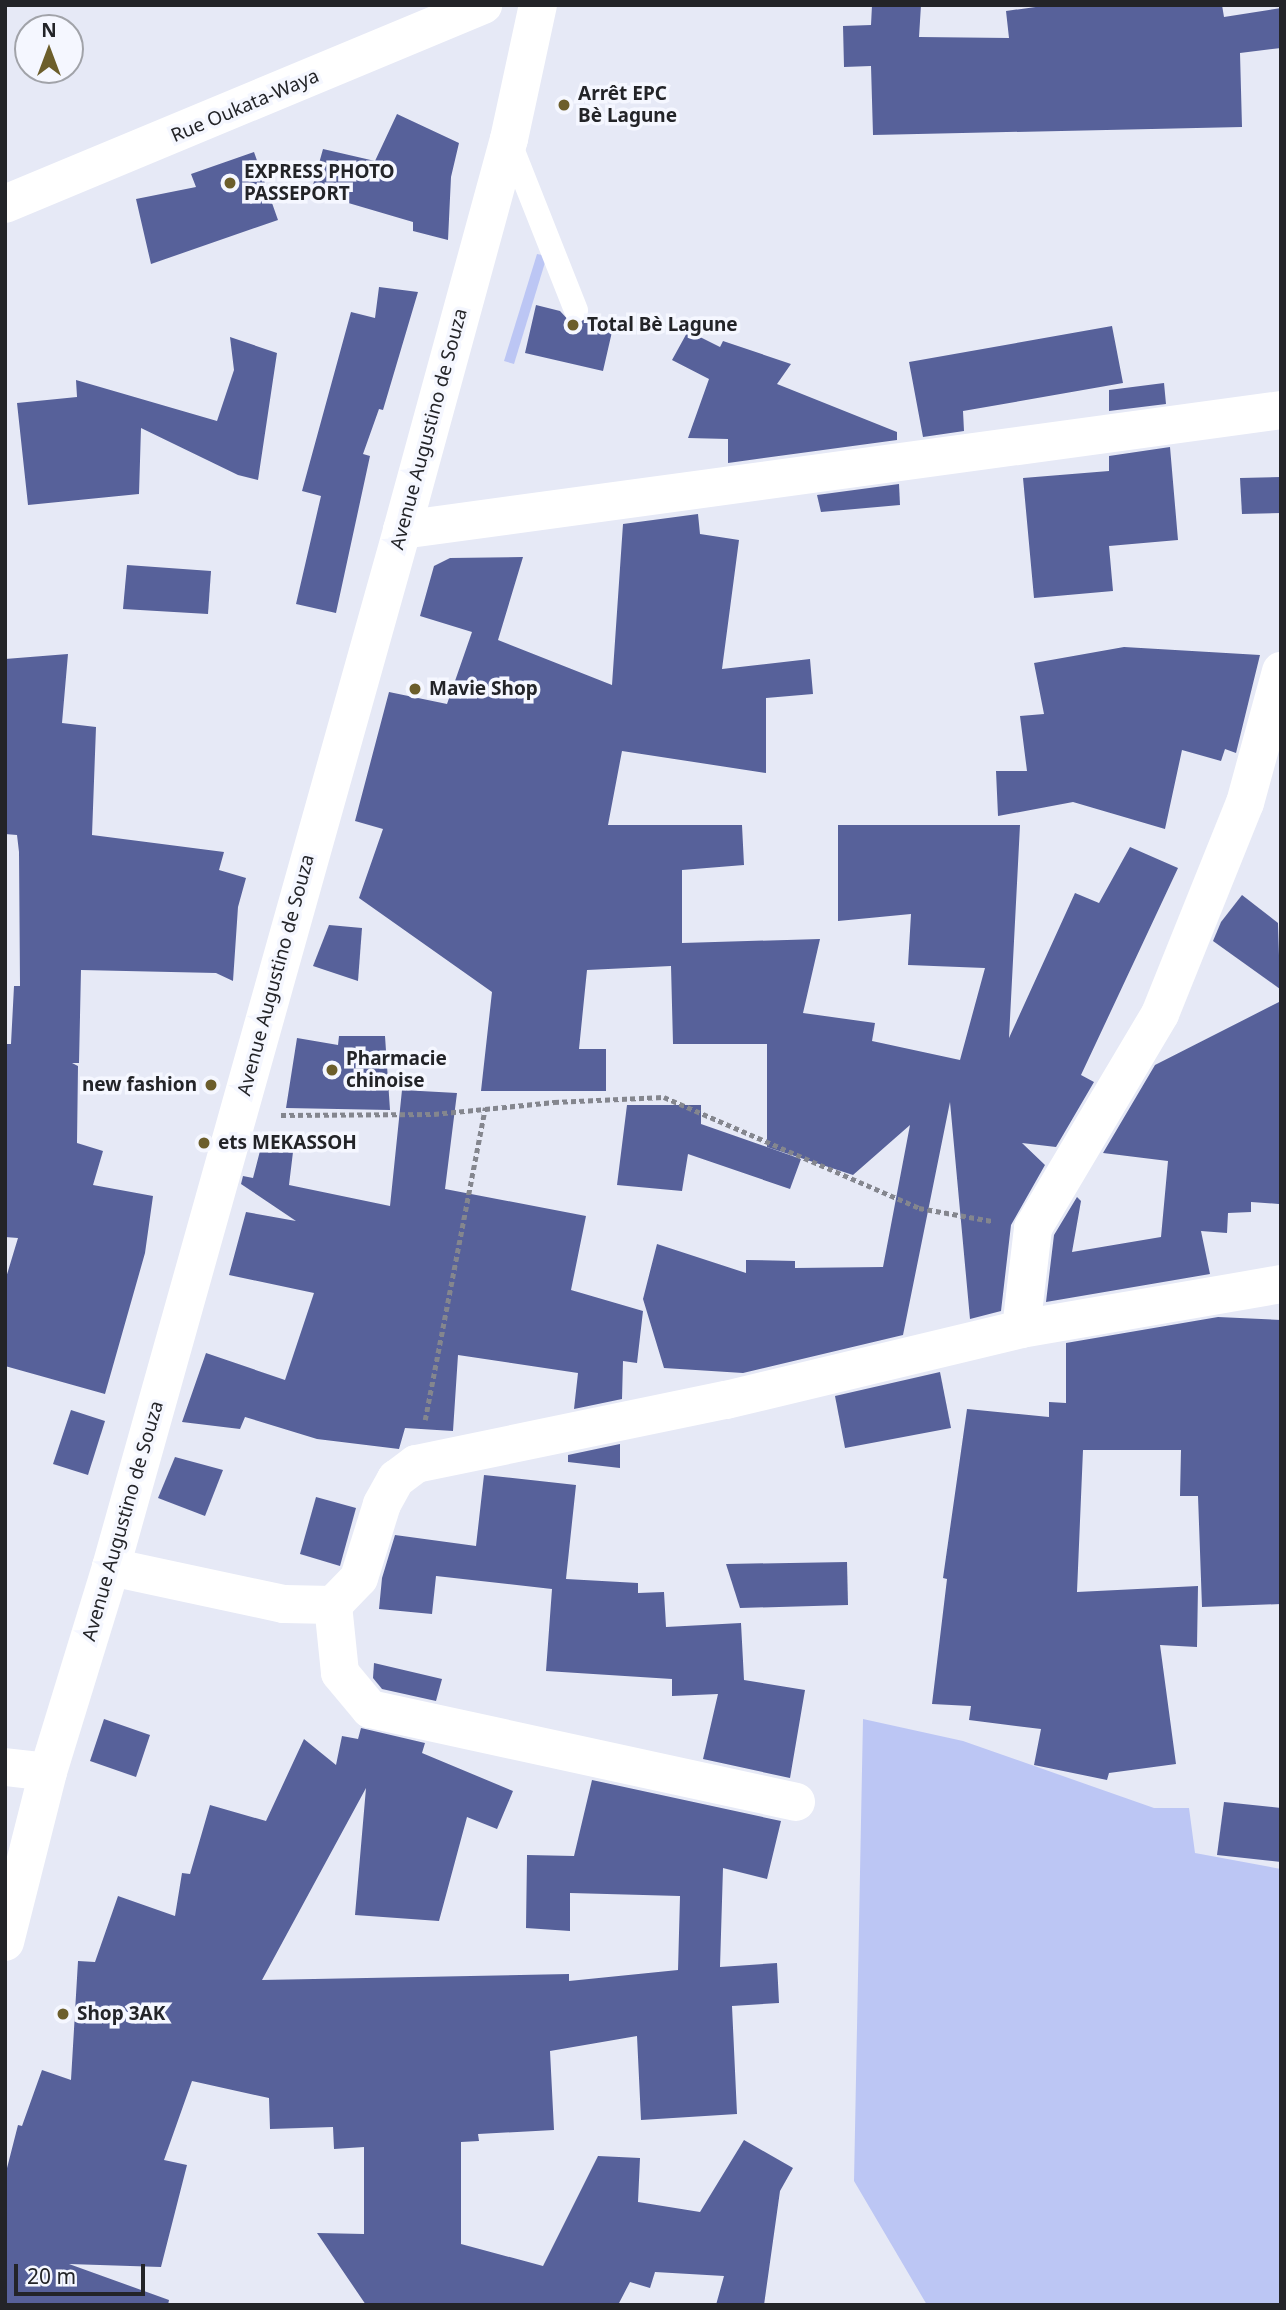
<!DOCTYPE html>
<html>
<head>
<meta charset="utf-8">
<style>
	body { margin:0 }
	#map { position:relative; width:1286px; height:2310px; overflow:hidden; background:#e6e9f6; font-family:"Noto Sans",sans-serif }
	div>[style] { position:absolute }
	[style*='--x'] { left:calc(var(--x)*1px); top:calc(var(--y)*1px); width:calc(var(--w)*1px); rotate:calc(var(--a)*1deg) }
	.green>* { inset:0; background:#bcc6f4 }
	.building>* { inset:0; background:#57619a }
	.path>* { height:4.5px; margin-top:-2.25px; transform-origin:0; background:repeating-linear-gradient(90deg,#84868e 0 5px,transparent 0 8.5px) }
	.service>* { height:24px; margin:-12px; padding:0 12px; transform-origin:12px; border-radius:12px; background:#fff }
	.minor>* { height:38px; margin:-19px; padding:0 19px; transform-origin:19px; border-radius:19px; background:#fff }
	.secondary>* { height:38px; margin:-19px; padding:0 19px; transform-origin:19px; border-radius:19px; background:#fff }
	.dots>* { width:19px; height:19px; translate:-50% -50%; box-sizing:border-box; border:4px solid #f5f7ff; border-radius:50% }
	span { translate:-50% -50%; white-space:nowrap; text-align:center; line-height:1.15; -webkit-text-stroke:7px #f5f7ff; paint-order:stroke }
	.poi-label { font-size:19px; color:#232428; font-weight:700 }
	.left { translate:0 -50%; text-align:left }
	.right { translate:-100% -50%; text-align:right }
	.street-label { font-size:19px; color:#232428 }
	.frame { position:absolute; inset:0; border:7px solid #232428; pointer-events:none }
	.north { position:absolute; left:14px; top:14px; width:70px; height:70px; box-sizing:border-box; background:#f5f7ff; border:2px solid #a1a3a9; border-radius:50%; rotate:0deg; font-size:19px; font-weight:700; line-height:28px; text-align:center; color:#232428 }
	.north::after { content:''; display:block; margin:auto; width:24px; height:32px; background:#6c5e2b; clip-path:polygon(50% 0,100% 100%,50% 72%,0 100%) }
	.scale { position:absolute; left:14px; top:2264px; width:131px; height:32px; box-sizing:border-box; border:4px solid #232428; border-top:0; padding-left:9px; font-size:21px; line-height:24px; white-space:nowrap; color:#232428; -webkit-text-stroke:5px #f5f7ff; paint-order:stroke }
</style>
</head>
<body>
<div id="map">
	<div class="green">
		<div style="clip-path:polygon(537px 254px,547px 256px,514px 364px,504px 361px)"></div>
		<div style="clip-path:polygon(863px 1719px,963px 1741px,1154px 1808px,1189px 1808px,1195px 1853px,1281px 1869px,1281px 2305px,927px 2305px,854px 2181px)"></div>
	</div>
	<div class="building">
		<div style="clip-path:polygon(872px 5px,921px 5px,919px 37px,1009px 38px,1006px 11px,1050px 5px,1222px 5px,1224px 17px,1281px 8px,1281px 48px,1240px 53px,1242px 127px,873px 135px,871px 66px,844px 67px,843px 26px,871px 25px)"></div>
		<div style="clip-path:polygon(397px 114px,459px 143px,451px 177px,448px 240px,413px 231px,413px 222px,311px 192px,323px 149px,375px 161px)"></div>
		<div style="clip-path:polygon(254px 152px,278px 220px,151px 264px,136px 199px,196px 187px,191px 174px)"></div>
		<div style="clip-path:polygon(379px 287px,418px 292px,383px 410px,379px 409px,363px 454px,370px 456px,336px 613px,296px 604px,321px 496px,302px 491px,351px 312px,375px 318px)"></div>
		<div style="clip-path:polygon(536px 305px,560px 311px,573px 325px,589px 317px,614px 323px,603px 371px,525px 353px)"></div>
		<div style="clip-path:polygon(1112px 326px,1123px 383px,963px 411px,964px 431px,923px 437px,909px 362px)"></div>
		<div style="clip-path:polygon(688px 331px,720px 347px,723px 341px,791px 364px,777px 384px,897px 432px,897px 440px,728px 463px,728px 439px,688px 438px,709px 379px,672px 360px)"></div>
		<div style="clip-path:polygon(230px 337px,277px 353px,258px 480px,238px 475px,141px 428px,139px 494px,28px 505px,17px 403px,77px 397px,76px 380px,217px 421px,234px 370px)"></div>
		<div style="clip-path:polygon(1164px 383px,1166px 404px,1109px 411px,1109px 390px)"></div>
		<div style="clip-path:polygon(1170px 447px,1178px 540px,1109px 546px,1113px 591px,1034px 598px,1023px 478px,1109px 471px,1109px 456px)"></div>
		<div style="clip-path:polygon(1281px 477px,1281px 513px,1242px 514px,1240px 478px)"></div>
		<div style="clip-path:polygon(899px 484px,900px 505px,821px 512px,817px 495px)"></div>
		<div style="clip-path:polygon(698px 514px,700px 534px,739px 540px,722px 669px,810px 659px,813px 694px,766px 698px,766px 773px,622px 751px,608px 825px,742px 825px,744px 865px,682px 870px,682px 943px,820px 939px,803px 1013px,875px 1023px,872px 1041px,960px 1060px,985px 968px,908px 965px,911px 914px,838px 921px,838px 825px,1020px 825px,1009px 1038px,1075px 893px,1099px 903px,1130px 847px,1178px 868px,1081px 1075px,1094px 1082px,1056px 1147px,1022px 1143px,1045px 1165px,1011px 1225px,1001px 1311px,970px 1319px,950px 1102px,903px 1335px,743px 1373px,664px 1368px,643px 1299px,657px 1244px,746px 1273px,746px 1260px,795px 1261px,795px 1268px,883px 1267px,910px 1125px,853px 1175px,767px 1147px,767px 1044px,673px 1044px,671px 966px,587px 970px,579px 1049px,606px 1049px,606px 1091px,481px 1091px,492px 992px,359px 898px,383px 829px,355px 821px,389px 692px,447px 704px,472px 632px,420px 616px,434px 566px,450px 558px,523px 557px,498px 640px,612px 685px,623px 524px)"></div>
		<div style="clip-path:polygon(127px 565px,211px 571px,208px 614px,123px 609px)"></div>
		<div style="clip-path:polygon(1124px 647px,1260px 655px,1236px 753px,1225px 749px,1221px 761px,1182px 750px,1165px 829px,1073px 802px,998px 816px,996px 771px,1027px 771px,1020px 716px,1044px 714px,1034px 663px)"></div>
		<div style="clip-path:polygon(68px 654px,62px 723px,96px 727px,92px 835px,224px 852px,219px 870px,246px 878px,238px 907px,233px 981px,216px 973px,81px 970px,79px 1063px,72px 1063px,78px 1066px,77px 1143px,103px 1151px,93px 1185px,153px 1196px,145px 1253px,105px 1394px,5px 1366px,5px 1281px,18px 1238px,5px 1237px,5px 1044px,11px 1044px,14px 986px,20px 986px,19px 852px,17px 835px,5px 834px,5px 659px)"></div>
		<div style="clip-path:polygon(1242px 895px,1278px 923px,1280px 989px,1213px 941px,1221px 922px)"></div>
		<div style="clip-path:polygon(329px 925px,362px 928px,358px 981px,313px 966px)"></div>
		<div style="clip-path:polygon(1281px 1001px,1279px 1204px,1251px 1202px,1251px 1212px,1228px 1213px,1227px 1233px,1201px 1231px,1210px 1274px,1046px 1302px,1054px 1235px,1077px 1197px,1081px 1201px,1072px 1252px,1161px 1237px,1168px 1161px,1103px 1153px,1155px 1065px)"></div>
		<div style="clip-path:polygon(339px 1036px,385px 1036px,390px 1110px,286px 1108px,297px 1038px,338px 1045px)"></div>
		<div style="clip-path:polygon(402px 1090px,457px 1093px,445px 1189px,586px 1216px,571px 1290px,643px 1311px,637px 1363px,623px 1361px,622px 1399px,574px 1409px,578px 1373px,458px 1355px,453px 1431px,405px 1428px,399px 1449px,317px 1439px,245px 1417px,240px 1429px,182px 1422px,206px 1353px,285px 1380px,314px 1293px,229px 1275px,246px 1212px,296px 1221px,241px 1184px,243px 1176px,253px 1178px,261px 1147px,293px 1152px,289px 1185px,390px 1206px)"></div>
		<div style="clip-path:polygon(627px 1105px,701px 1105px,701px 1124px,801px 1159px,790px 1189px,688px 1154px,682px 1191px,617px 1185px)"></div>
		<div style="clip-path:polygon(1218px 1317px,1281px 1320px,1281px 1604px,1202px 1607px,1198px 1496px,1180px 1496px,1181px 1450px,1083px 1450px,1077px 1592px,1198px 1586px,1197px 1647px,1160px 1645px,1176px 1764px,1109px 1773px,1107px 1780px,1034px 1765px,1041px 1729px,969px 1720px,971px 1706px,932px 1704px,947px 1579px,943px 1578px,967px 1409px,1049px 1417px,1049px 1402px,1066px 1403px,1066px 1343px)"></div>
		<div style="clip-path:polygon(940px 1372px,951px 1428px,845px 1448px,835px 1396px)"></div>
		<div style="clip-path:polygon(71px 1410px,105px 1421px,88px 1475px,53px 1464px)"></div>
		<div style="clip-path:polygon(620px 1444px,620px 1468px,568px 1462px,568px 1455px)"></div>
		<div style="clip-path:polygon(175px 1457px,223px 1470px,205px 1516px,158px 1498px)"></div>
		<div style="clip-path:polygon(484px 1475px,576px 1485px,566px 1579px,638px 1583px,638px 1593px,664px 1592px,666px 1627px,741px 1623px,744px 1680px,805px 1690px,790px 1778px,703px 1759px,718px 1694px,672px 1696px,672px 1679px,546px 1671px,552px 1589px,436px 1576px,432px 1614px,379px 1609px,382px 1578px,395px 1535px,476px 1546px)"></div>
		<div style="clip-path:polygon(316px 1497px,356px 1508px,340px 1566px,300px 1554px)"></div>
		<div style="clip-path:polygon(847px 1562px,848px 1605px,740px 1608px,726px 1564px)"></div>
		<div style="clip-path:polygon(374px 1663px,442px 1679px,436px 1701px,382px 1689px,373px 1678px)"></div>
		<div style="clip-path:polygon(104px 1719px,150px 1735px,136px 1777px,90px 1761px)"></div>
		<div style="clip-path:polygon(361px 1728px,425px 1743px,422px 1753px,513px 1791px,497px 1829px,467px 1817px,439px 1921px,355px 1915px,366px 1788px,262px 1980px,569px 1974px,569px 1981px,678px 1970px,680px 1896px,570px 1893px,570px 1931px,526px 1928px,527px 1855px,574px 1856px,592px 1780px,781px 1821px,767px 1879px,723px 1868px,720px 1967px,777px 1963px,779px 2003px,732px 2006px,737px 2114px,641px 2120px,637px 2036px,550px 2051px,554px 2130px,478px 2134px,479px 2141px,461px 2142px,461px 2244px,543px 2266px,598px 2156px,640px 2158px,638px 2202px,700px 2212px,744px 2140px,793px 2168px,780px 2191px,764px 2305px,716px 2305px,724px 2276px,655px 2272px,650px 2288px,630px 2282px,618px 2305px,366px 2305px,317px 2233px,364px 2234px,364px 2147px,334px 2149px,333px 2127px,270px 2129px,269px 2098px,192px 2081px,164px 2160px,187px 2165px,161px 2267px,69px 2264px,169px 2300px,168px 2305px,5px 2305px,5px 2176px,18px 2125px,22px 2126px,42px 2070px,71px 2080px,78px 1961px,95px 1962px,118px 1896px,175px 1916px,182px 1873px,190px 1874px,210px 1805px,266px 1821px,304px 1739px,336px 1765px,342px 1736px,358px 1739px)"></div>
		<div style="clip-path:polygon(1224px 1802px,1281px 1808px,1281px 1862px,1217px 1855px)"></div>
	</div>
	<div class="path">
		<div style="--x:281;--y:1115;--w:153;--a:-0.4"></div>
		<div style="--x:434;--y:1114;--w:121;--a:-5.7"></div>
		<div style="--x:554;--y:1102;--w:110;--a:-2.6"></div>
		<div style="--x:664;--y:1097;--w:278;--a:23.5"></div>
		<div style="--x:919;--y:1208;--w:74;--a:10.1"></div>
		<div style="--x:425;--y:1420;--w:318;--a:-79.1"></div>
	</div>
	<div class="service">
		<div style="--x:509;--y:141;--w:182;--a:68.4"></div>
	</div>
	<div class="minor">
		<div style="--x:5;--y:204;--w:518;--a:-22.6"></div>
		<div style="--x:402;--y:530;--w:887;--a:-7.77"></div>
		<div style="--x:1021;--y:1329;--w:102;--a:-83.2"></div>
		<div style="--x:1033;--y:1228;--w:249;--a:-59.3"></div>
		<div style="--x:1160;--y:1014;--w:227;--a:-68.1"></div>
		<div style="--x:1245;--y:803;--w:137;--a:-74.7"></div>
		<div style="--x:111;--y:1567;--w:177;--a:12.1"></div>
		<div style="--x:284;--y:1604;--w:49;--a:1.2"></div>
		<div style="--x:333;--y:1605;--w:37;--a:-46"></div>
		<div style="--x:359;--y:1578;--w:77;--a:-72.7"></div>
		<div style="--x:382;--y:1504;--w:29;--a:-61"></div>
		<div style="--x:396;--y:1479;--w:25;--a:-37"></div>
		<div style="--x:416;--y:1464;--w:317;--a:-11.7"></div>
		<div style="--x:726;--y:1400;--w:303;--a:-13.5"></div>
		<div style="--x:1021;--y:1329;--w:264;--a:-9.8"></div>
		<div style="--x:333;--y:1605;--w:68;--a:84.1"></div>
		<div style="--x:340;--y:1673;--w:47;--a:50.2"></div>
		<div style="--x:370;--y:1709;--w:436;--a:12.3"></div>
		<div style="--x:5;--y:1767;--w:43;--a:6.6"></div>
	</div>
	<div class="secondary">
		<div style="--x:5;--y:1942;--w:175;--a:-75.8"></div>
		<div style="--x:48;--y:1772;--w:214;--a:-72.9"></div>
		<div style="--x:111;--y:1567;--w:1077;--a:-74.32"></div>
		<div style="--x:402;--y:530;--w:405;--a:-74.7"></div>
		<div style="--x:509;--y:139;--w:137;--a:-77.8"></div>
	</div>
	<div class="dots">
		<div style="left:564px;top:105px;background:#6c5e2b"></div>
		<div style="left:230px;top:183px;background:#6c5e2b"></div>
		<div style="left:573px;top:325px;background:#6c5e2b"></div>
		<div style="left:415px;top:689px;background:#6c5e2b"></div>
		<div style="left:332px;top:1070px;background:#6c5e2b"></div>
		<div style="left:211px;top:1085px;background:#6c5e2b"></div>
		<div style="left:204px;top:1143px;background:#6c5e2b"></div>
		<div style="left:63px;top:2014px;background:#6c5e2b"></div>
	</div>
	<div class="poi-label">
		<span class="left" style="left:578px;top:105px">Arrêt EPC<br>Bè Lagune</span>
		<span class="left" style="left:244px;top:183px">EXPRESS PHOTO<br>PASSEPORT</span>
		<span class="left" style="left:587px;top:325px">Total Bè Lagune</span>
		<span class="left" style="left:429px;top:689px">Mavie Shop</span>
		<span class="left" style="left:346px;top:1070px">Pharmacie<br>chinoise</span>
		<span class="right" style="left:197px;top:1085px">new fashion</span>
		<span class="left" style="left:218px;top:1143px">ets MEKASSOH</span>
		<span class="left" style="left:77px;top:2014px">Shop 3AK</span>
	</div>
	<div class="street-label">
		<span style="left:245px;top:106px;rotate:-23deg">Rue Oukata-Waya</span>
		<span style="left:429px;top:429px;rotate:-75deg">Avenue Augustino de Souza</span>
		<span style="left:276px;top:975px;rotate:-75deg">Avenue Augustino de Souza</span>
		<span style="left:123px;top:1521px;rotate:-74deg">Avenue Augustino de Souza</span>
	</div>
	<div class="frame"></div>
	<div class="north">N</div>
	<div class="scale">20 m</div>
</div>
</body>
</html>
